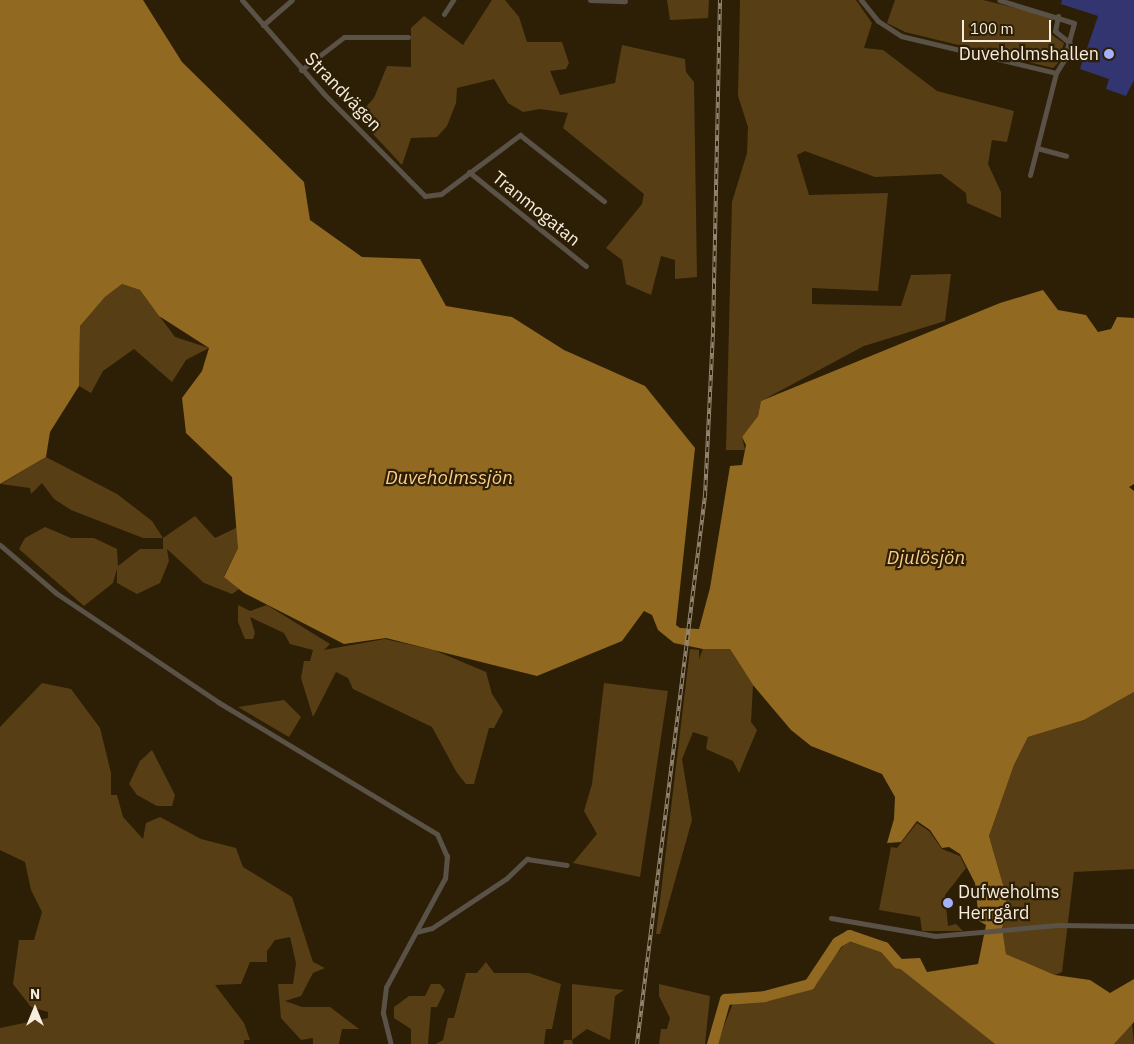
<!DOCTYPE html>
<html>
<head>
<meta charset="utf-8">
<style>
	body { margin:0 }
	#map { position:relative; width:1134px; height:1044px; overflow:hidden; background:#2d1f06; font-family:"IBM Plex Sans",sans-serif }
	div>[style] { position:absolute }
	[style*='--x'] { left:calc(var(--x)*1px); top:calc(var(--y)*1px); width:calc(var(--w)*1px); rotate:calc(var(--a)*1deg) }
	.green>* { inset:0; background:#573e14 }
	.water>* { inset:0; background:#916921 }
	.river>* { height:11px; margin:-5.5px; padding:0 5.5px; transform-origin:5.5px; border-radius:5.5px; background:#916921 }
	.building>* { inset:0; background:#323570 }
	.minor>* { height:5px; margin:-2.5px; padding:0 2.5px; transform-origin:2.5px; border-radius:2.5px; background:#5a5247 }
	.rail>* { height:4px; margin-top:-2px; transform-origin:0; background:repeating-linear-gradient(90deg,#2d1f06 0 5.5px,#928672 0 11px); box-sizing:border-box; border-block:1px solid #928672 }
	.dots>* { width:14px; height:14px; translate:-50% -50%; box-sizing:border-box; border:2px solid #2d1f06; border-radius:50% }
	span { translate:-50% -50%; white-space:nowrap; text-align:center; line-height:1.15; -webkit-text-stroke:4.5px #2d1f06; paint-order:stroke }
	.poi-label { font-size:18px; color:#f7edde }
	.right { translate:-100% -50%; text-align:right }
	.left { translate:0 -50%; text-align:left }
	.street-label { font-size:18px; color:#f7edde }
	.water-label { font-size:19px; color:#fdce86; font-style:italic }
	.north { position:absolute; left:10px; top:984px; width:50px; height:50px; -webkit-text-stroke:4px #2d1f06; paint-order:stroke; rotate:0deg; font-size:14px; font-weight:700; line-height:20px; text-align:center; color:#f7edde }
	.north::after { content:''; display:block; margin:auto; width:18px; height:22px; background:#f7edde; clip-path:polygon(50% 0,100% 100%,50% 72%,0 100%) }
	.scale { position:absolute; left:962px; top:20px; width:89px; height:22px; box-sizing:border-box; border:2px solid #f7edde; border-top:0; padding-left:6px; font-size:15px; line-height:18px; white-space:nowrap; color:#f7edde; -webkit-text-stroke:4px #2d1f06; paint-order:stroke }
</style>
</head>
<body>
<div id="map">
	<div class="green">
		<div style="clip-path:polygon(492px 0,505px 0,519px 17px,527px 42px,562px 42px,569px 63px,566px 69px,550px 71px,560px 95px,615px 83px,622px 45px,685px 59px,686px 72px,694px 82px,697px 277px,675px 279px,675px 260px,661px 256px,651px 295px,626px 284px,622px 260px,606px 248px,642px 204px,644px 194px,563px 128px,568px 113px,540px 109px,523px 112px,508px 103px,494px 79px,457px 88px,456px 103px,447px 126px,437px 137px,411px 138px,402px 165px,357px 117px,374px 98px,387px 66px,411px 67px,411px 28px,424px 16px,463px 45px)"></div>
		<div style="clip-path:polygon(667px 0,709px 0,708px 18px,670px 20px)"></div>
		<div style="clip-path:polygon(740px 0,856px 0,872px 23px,864px 48px,883px 50px,937px 91px,1014px 111px,1007px 142px,992px 140px,988px 164px,1001px 192px,1001px 218px,967px 203px,966px 193px,941px 174px,875px 177px,805px 151px,797px 155px,809px 195px,888px 193px,878px 291px,812px 288px,812px 304px,901px 306px,911px 275px,951px 274px,945px 321px,864px 346px,761px 401px,758px 416px,742px 437px,745px 450px,726px 450px,732px 202px,747px 153px,748px 127px,738px 96px)"></div>
		<div style="clip-path:polygon(895px 0,983px 0,1054px 17px,1050px 25px,1052px 35px,1064px 43px,1058px 63px,1053px 68px,905px 32px,887px 23px)"></div>
		<div style="clip-path:polygon(122px 284px,140px 290px,175px 337px,209px 348px,186px 360px,172px 382px,134px 349px,103px 371px,91px 393px,79px 386px,80px 326px,105px 297px)"></div>
		<div style="clip-path:polygon(46px 457px,117px 494px,152px 521px,163px 538px,195px 516px,215px 538px,238px 527px,238px 548px,224px 576px,239px 589px,232px 594px,204px 583px,167px 549px,169px 561px,160px 583px,137px 594px,117px 583px,117px 569px,113px 583px,84px 606px,19px 549px,25px 538px,45px 527px,71px 538px,94px 538px,117px 549px,118px 566px,140px 549px,163px 549px,163px 538px,143px 538px,71px 510px,54px 499px,42px 483px,31px 494px,30px 488px,1px 484px)"></div>
		<div style="clip-path:polygon(238px 605px,250px 611px,267px 605px,330px 644px,324px 650px,385px 639px,434px 650px,486px 672px,492px 694px,503px 711px,494px 728px,489px 728px,474px 784px,466px 784px,457px 773px,432px 727px,353px 689px,348px 678px,336px 672px,313px 717px,301px 678px,304px 661px,310px 661px,313px 650px,290px 644px,284px 633px,250px 617px,255px 633px,253px 639px,245px 639px,238px 622px)"></div>
		<div style="clip-path:polygon(715px 646px,730px 649px,753px 685px,751px 722px,757px 730px,739px 773px,733px 761px,706px 749px,708px 737px,693px 732px,682px 759px,692px 820px,660px 934px,656px 934px,690px 649px,699px 650px,699px 659px,703px 649px)"></div>
		<div style="clip-path:polygon(42px 683px,71px 689px,100px 728px,111px 773px,111px 795px,117px 795px,123px 817px,143px 839px,146px 823px,160px 817px,201px 839px,236px 848px,243px 867px,292px 897px,313px 962px,325px 968px,313px 973px,301px 996px,285px 1001px,302px 1007px,330px 1007px,359px 1029px,342px 1029px,339px 1044px,313px 1044px,313px 1038px,301px 1040px,281px 1018px,278px 984px,293px 984px,296px 963px,290px 937px,275px 940px,267px 951px,267px 962px,250px 962px,241px 984px,215px 985px,244px 1023px,250px 1040px,244px 1040px,244px 1044px,0 1044px,0 1028px,48px 1018px,48px 1012px,31px 1007px,13px 984px,19px 940px,34px 940px,42px 912px,31px 890px,25px 862px,0 850px,0 727px)"></div>
		<div style="clip-path:polygon(604px 683px,668px 691px,640px 877px,573px 863px,597px 834px,584px 811px,592px 784px)"></div>
		<div style="clip-path:polygon(1134px 692px,1134px 869px,1074px 872px,1062px 972px,1055px 975px,1006px 954px,1002px 927px,1006px 919px,1006px 895px,989px 836px,1014px 765px,1028px 737px,1084px 720px)"></div>
		<div style="clip-path:polygon(284px 700px,301px 717px,289px 737px,238px 707px)"></div>
		<div style="clip-path:polygon(152px 750px,175px 795px,172px 806px,157px 806px,137px 795px,129px 784px,140px 761px)"></div>
		<div style="clip-path:polygon(917px 823px,929px 831px,942px 849px,960px 856px,966px 868px,945px 895px,948px 926px,956px 924px,963px 931px,922px 931px,920px 917px,879px 910px,891px 847px,897px 848px)"></div>
		<div style="clip-path:polygon(847px 941px,880px 951px,995px 1044px,717px 1044px,733px 1003px,810px 987px)"></div>
		<div style="clip-path:polygon(486px 962px,494px 973px,529px 973px,561px 984px,552px 1029px,546px 1029px,544px 1044px,436px 1044px,443px 1040px,448px 1018px,454px 1018px,466px 973px,477px 973px)"></div>
		<div style="clip-path:polygon(431px 984px,440px 984px,445px 990px,437px 1007px,431px 1007px,428px 1044px,411px 1044px,411px 1029px,394px 1018px,394px 1007px,409px 996px,425px 996px)"></div>
		<div style="clip-path:polygon(572px 984px,624px 990px,615px 996px,610px 1040px,587px 1029px,572px 1040px,573px 1044px,563px 1044px,564px 1040px,572px 1040px)"></div>
		<div style="clip-path:polygon(659px 984px,710px 996px,705px 1044px,659px 1044px,661px 1029px,667px 1029px,670px 1018px,659px 996px)"></div>
		<div style="clip-path:polygon(1132px 1022px,1134px 1044px,1114px 1044px)"></div>
	</div>
	<div class="water">
		<div style="clip-path:polygon(0 0,143px 0,182px 62px,304px 182px,310px 220px,362px 257px,420px 259px,446px 306px,512px 317px,564px 350px,645px 386px,695px 448px,676px 625px,680px 628px,699px 629px,710px 588px,730px 466px,742px 465px,746px 445px,742px 437px,758px 416px,761px 401px,1000px 303px,1043px 290px,1058px 310px,1086px 315px,1098px 332px,1111px 329px,1117px 317px,1134px 318px,1134px 484px,1129px 487px,1134px 491px,1134px 692px,1084px 720px,1028px 737px,1014px 765px,989px 836px,1006px 895px,1006px 919px,1002px 927px,1006px 954px,1055px 975px,1090px 980px,1110px 993px,1134px 979px,1134px 1022px,1114px 1044px,995px 1044px,898px 967px,900px 959px,920px 958px,927px 972px,978px 964px,986px 925px,979px 921px,975px 883px,960px 854px,949px 847px,942px 848px,930px 830px,917px 821px,901px 842px,887px 843px,894px 819px,895px 797px,882px 774px,811px 746px,791px 730px,753px 685px,730px 649px,703px 649px,674px 643px,658px 630px,652px 615px,644px 611px,622px 641px,537px 676px,386px 638px,344px 644px,244px 593px,224px 577px,238px 548px,232px 477px,186px 433px,182px 398px,202px 371px,209px 348px,159px 316px,140px 290px,122px 284px,105px 297px,80px 326px,79px 386px,50px 432px,46px 457px,0 484px)"></div>
	</div>
	<div class="river">
		<div style="--x:712;--y:1044;--w:47;--a:-73.9"></div>
		<div style="--x:725;--y:999;--w:39;--a:-4"></div>
		<div style="--x:764;--y:996;--w:47;--a:-14.9"></div>
		<div style="--x:809;--y:984;--w:50;--a:-56.3"></div>
		<div style="--x:837;--y:942;--w:14;--a:-30"></div>
		<div style="--x:849;--y:935;--w:37;--a:19"></div>
		<div style="--x:884;--y:947;--w:21;--a:49"></div>
	</div>
	<div class="building">
		<div style="clip-path:polygon(1062px 0,1134px 0,1134px 80px,1126px 96px,1106px 89px,1109px 79px,1080px 69px,1098px 16px,1061px 4px)"></div>
	</div>
	<div class="minor">
		<div style="--x:242;--y:0;--w:123;--a:48.9"></div>
		<div style="--x:323;--y:93;--w:145;--a:45.3"></div>
		<div style="--x:425;--y:196;--w:16;--a:-7"></div>
		<div style="--x:441;--y:194;--w:99;--a:-36.8"></div>
		<div style="--x:520;--y:135;--w:107;--a:38.2"></div>
		<div style="--x:590;--y:0;--w:35;--a:2"></div>
		<div style="--x:861;--y:0;--w:27;--a:51"></div>
		<div style="--x:878;--y:21;--w:27;--a:33"></div>
		<div style="--x:901;--y:36;--w:159;--a:13.4"></div>
		<div style="--x:1056;--y:73;--w:15;--a:-58"></div>
		<div style="--x:1064;--y:60;--w:38;--a:-75"></div>
		<div style="--x:1074;--y:23;--w:78;--a:-163"></div>
		<div style="--x:444;--y:14;--w:17;--a:-57"></div>
		<div style="--x:1058;--y:16;--w:15;--a:101"></div>
		<div style="--x:1055;--y:31;--w:19;--a:39"></div>
		<div style="--x:263;--y:25;--w:38;--a:-41"></div>
		<div style="--x:301;--y:70;--w:54;--a:-37.5"></div>
		<div style="--x:344;--y:37;--w:64;--a:0"></div>
		<div style="--x:1037;--y:148;--w:30;--a:15"></div>
		<div style="--x:469;--y:172;--w:150;--a:38.8"></div>
		<div style="--x:1030;--y:175;--w:105;--a:-75.7"></div>
		<div style="--x:0;--y:545;--w:74;--a:40.6"></div>
		<div style="--x:56;--y:593;--w:195;--a:33.9"></div>
		<div style="--x:218;--y:702;--w:256;--a:31.1"></div>
		<div style="--x:437;--y:834;--w:24;--a:66"></div>
		<div style="--x:447;--y:856;--w:22;--a:95"></div>
		<div style="--x:445;--y:878;--w:124;--a:118.4"></div>
		<div style="--x:386;--y:987;--w:26;--a:97"></div>
		<div style="--x:383;--y:1013;--w:32;--a:76"></div>
		<div style="--x:831;--y:918;--w:106;--a:9.8"></div>
		<div style="--x:935;--y:936;--w:123;--a:-5.1"></div>
		<div style="--x:1058;--y:925;--w:76;--a:0.8"></div>
		<div style="--x:416;--y:932;--w:16;--a:-14"></div>
		<div style="--x:432;--y:928;--w:90;--a:-33.7"></div>
		<div style="--x:507;--y:878;--w:28;--a:-44"></div>
		<div style="--x:527;--y:859;--w:40;--a:8.5"></div>
	</div>
	<div class="rail">
		<div style="--x:637;--y:1044;--w:552;--a:-82.93"></div>
		<div style="--x:705;--y:496;--w:163;--a:-87.2"></div>
		<div style="--x:713;--y:333;--w:333;--a:-88.8"></div>
	</div>
	<div class="dots">
		<div style="left:1109px;top:54px;background:#a6b1fc"></div>
		<div style="left:948px;top:903px;background:#a6b1fc"></div>
	</div>
	<div class="poi-label">
		<span class="right" style="left:1099px;top:54px">Duveholmshallen</span>
		<span class="left" style="left:958px;top:903px">Dufweholms<br>Herrgård</span>
	</div>
	<div class="street-label">
		<span style="left:343px;top:92px;rotate:46deg">Strandvägen</span>
		<span style="left:536px;top:209px;rotate:39deg">Tranmogatan</span>
	</div>
	<div class="water-label">
		<span style="left:449px;top:478px">Duveholmssjön</span>
		<span style="left:926px;top:558px">Djulösjön</span>
	</div>
	<div class="north">N</div>
	<div class="scale">100 m</div>
</div>
</body>
</html>
